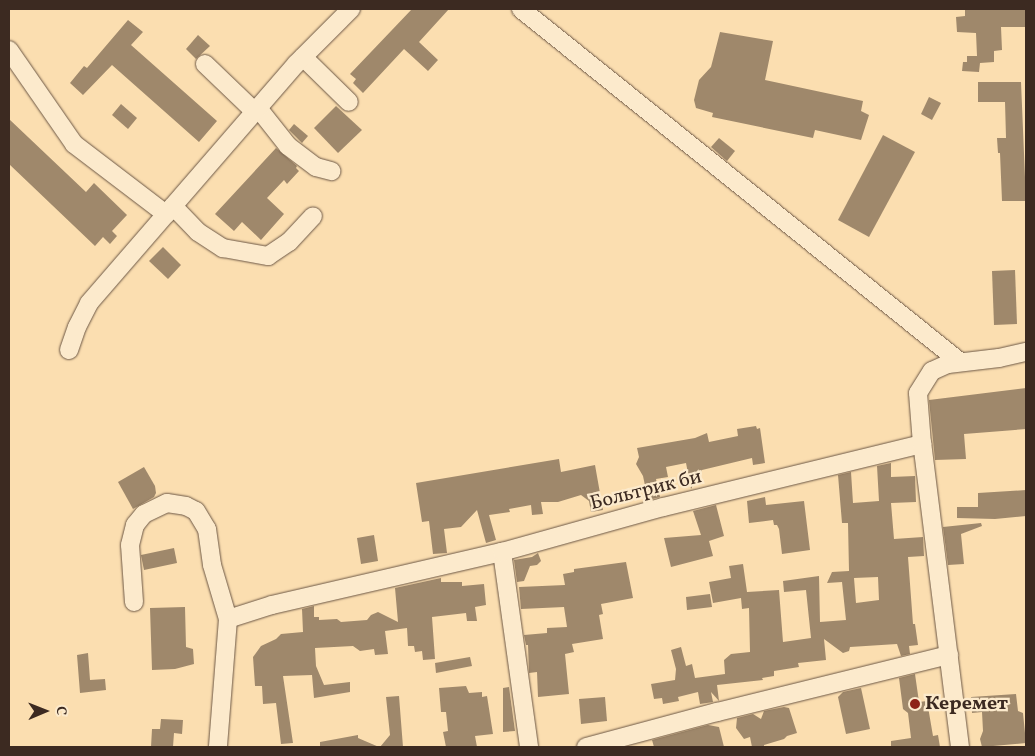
<!DOCTYPE html>
<html>
<head>
<meta charset="utf-8">
<style>
	body { margin:0 }
	#map { position:relative; width:1035px; height:756px; overflow:hidden; background:#fbdeb0; font-family:Vollkorn,serif }
	div>[style] { position:absolute }
	[style*='--x'] { left:calc(var(--x)*1px); top:calc(var(--y)*1px); width:calc(var(--w)*1px); rotate:calc(var(--a)*1deg) }
	.building>* { inset:0; background:#9f886b }
	.roads { filter:drop-shadow(0 0 1px #6c5745) drop-shadow(0 0 1px #6c5745) }
	.minor>* { height:18px; margin:-9px; padding:0 9px; transform-origin:9px; border-radius:9px; background:#fceacc }
	.dots>* { width:14px; height:14px; translate:-50% -50%; box-sizing:border-box; border:2px solid #fceacc; border-radius:50% }
	span { translate:-50% -50%; white-space:nowrap; text-align:center; line-height:1.15; -webkit-text-stroke:4.5px #fceacc; paint-order:stroke }
	.street-label { font-size:20px; color:#3c2a21 }
	.poi-label { font-size:20px; color:#3c2a21; font-weight:700 }
	.left { translate:0 -50%; text-align:left }
	.frame { position:absolute; inset:0; border:10px solid #3c2a21; pointer-events:none }
	.north { position:absolute; left:20px; top:686px; width:50px; height:50px; -webkit-text-stroke:4px #fceacc; paint-order:stroke; rotate:89deg; font-size:14px; font-weight:700; line-height:20px; text-align:center; color:#3c2a21 }
	.north::after { content:''; display:block; margin:auto; width:18px; height:22px; background:#3c2a21; clip-path:polygon(50% 0,100% 100%,50% 72%,0 100%) }
</style>
</head>
<body>
<div id="map">
	<div class="building">
		<div style="clip-path:polygon(412px 9px,449px 9px,419px 42px,438px 60px,428px 71px,404px 49px,363px 93px,353px 83px,356px 79px,350px 74px)"></div>
		<div style="clip-path:polygon(965px 9px,1026px 9px,1026px 27px,1001px 27px,1002px 50px,994px 51px,994px 62px,980px 63px,979px 72px,962px 71px,963px 62px,967px 62px,967px 56px,977px 56px,976px 33px,957px 32px,956px 17px,965px 16px)"></div>
		<div style="clip-path:polygon(128px 20px,143px 32px,131px 45px,217px 121px,199px 142px,112px 65px,83px 95px,70px 83px,84px 66px,87px 68px)"></div>
		<div style="clip-path:polygon(720px 32px,773px 41px,765px 80px,863px 101px,861px 111px,869px 115px,861px 140px,815px 130px,813px 138px,712px 117px,713px 113px,696px 108px,694px 100px,699px 80px,711px 67px)"></div>
		<div style="clip-path:polygon(198px 35px,210px 46px,196px 59px,186px 49px)"></div>
		<div style="clip-path:polygon(978px 82px,1021px 82px,1026px 201px,1002px 201px,1000px 153px,998px 153px,997px 138px,1006px 138px,1005px 102px,978px 102px)"></div>
		<div style="clip-path:polygon(929px 97px,941px 103px,932px 120px,921px 114px)"></div>
		<div style="clip-path:polygon(121px 104px,137px 118px,128px 129px,112px 115px)"></div>
		<div style="clip-path:polygon(336px 106px,362px 130px,338px 153px,314px 128px)"></div>
		<div style="clip-path:polygon(9px 119px,86px 192px,94px 183px,127px 215px,112px 231px,117px 236px,110px 244px,103px 237px,95px 246px,9px 164px)"></div>
		<div style="clip-path:polygon(294px 124px,308px 136px,302px 143px,289px 130px)"></div>
		<div style="clip-path:polygon(883px 135px,915px 152px,869px 237px,838px 220px)"></div>
		<div style="clip-path:polygon(719px 138px,735px 151px,727px 161px,711px 147px)"></div>
		<div style="clip-path:polygon(276px 148px,297px 166px,296px 168px,299px 171px,287px 184px,284px 180px,267px 198px,284px 214px,261px 240px,242px 222px,234px 231px,215px 214px)"></div>
		<div style="clip-path:polygon(163px 247px,181px 265px,168px 279px,149px 261px)"></div>
		<div style="clip-path:polygon(1015px 270px,1017px 324px,994px 325px,992px 271px)"></div>
		<div style="clip-path:polygon(1026px 388px,1026px 429px,964px 434px,966px 459px,935px 460px,929px 400px)"></div>
		<div style="clip-path:polygon(756px 426px,757px 429px,760px 428px,765px 463px,753px 465px,752px 458px,702px 470px,691px 489px,686px 463px,666px 467px,668px 477px,656px 479px,660px 497px,648px 500px,643px 476px,636px 464px,639px 457px,637px 448px,695px 438px,707px 433px,709px 442px,738px 436px,737px 429px)"></div>
		<div style="clip-path:polygon(559px 459px,561px 472px,595px 465px,603px 510px,591px 512px,589px 501px,581px 495px,558px 502px,541px 502px,543px 514px,532px 515px,531px 505px,509px 509px,510px 512px,489px 515px,496px 540px,486px 543px,477px 510px,461px 527px,444px 529px,447px 553px,433px 554px,429px 521px,422px 522px,416px 483px)"></div>
		<div style="clip-path:polygon(evenodd,891px 463px,891px 477px,915px 476px,916px 502px,891px 503px,894px 539px,923px 537px,924px 556px,908px 557px,913px 624px,915px 624px,918px 645px,909px 646px,910px 654px,901px 656px,897px 644px,850px 647px,849px 651px,843px 653px,824px 639px,826px 660px,798px 663px,799px 667px,774px 671px,774px 676px,762px 678px,763px 680px,717px 685px,719px 701px,711px 692px,713px 702px,700px 704px,698px 692px,678px 697px,679px 701px,663px 704px,662px 698px,654px 699px,651px 684px,675px 680px,676px 669px,671px 650px,681px 647px,686px 666px,692px 664px,695px 678px,725px 674px,724px 660px,731px 654px,750px 652px,749px 608px,742px 609px,741px 598px,713px 603px,709px 582px,731px 578px,729px 566px,743px 564px,747px 592px,779px 590px,783px 642px,811px 638px,806px 590px,784px 592px,783px 581px,819px 576px,820px 622px,846px 620px,842px 582px,827px 583px,832px 572px,849px 571px,848px 523px,842px 523px,838px 475px,851px 472px,853px 503px,879px 501px,877px 466px,891px 463px,878px 577px,879px 600px,856px 603px,854px 578px,878px 577px)"></div>
		<div style="clip-path:polygon(144px 467px,155px 486px,156px 493px,154px 497px,133px 509px,118px 482px)"></div>
		<div style="clip-path:polygon(1026px 490px,1026px 516px,995px 519px,957px 518px,957px 507px,978px 507px,978px 493px)"></div>
		<div style="clip-path:polygon(765px 497px,766px 505px,804px 501px,810px 550px,782px 554px,779px 529px,777px 525px,774px 525px,773px 520px,749px 523px,747px 501px)"></div>
		<div style="clip-path:polygon(716px 505px,724px 536px,709px 541px,713px 556px,671px 567px,664px 538px,701px 535px,693px 511px)"></div>
		<div style="clip-path:polygon(981px 523px,982px 526px,961px 534px,964px 564px,948px 565px,943px 527px)"></div>
		<div style="clip-path:polygon(374px 535px,378px 561px,361px 564px,357px 538px)"></div>
		<div style="clip-path:polygon(174px 548px,177px 563px,144px 570px,141px 555px)"></div>
		<div style="clip-path:polygon(538px 553px,541px 561px,537px 565px,530px 566px,524px 581px,517px 582px,514px 560px,532px 557px)"></div>
		<div style="clip-path:polygon(626px 562px,633px 598px,601px 604px,603px 614px,599px 615px,603px 639px,572px 644px,574px 652px,565px 654px,569px 694px,538px 697px,537px 672px,529px 673px,528px 645px,526px 645px,524px 635px,547px 633px,547px 628px,567px 627px,564px 607px,521px 609px,519px 587px,565px 585px,563px 574px,574px 572px,574px 569px)"></div>
		<div style="clip-path:polygon(441px 578px,441px 582px,462px 582px,462px 586px,484px 584px,486px 605px,475px 607px,477px 621px,467px 621px,466px 613px,432px 617px,435px 659px,423px 660px,422px 651px,415px 652px,414px 646px,408px 646px,407px 628px,385px 631px,388px 654px,375px 655px,374px 649px,360px 651px,353px 646px,315px 648px,316px 666px,324px 685px,350px 682px,350px 692px,314px 698px,312px 675px,283px 676px,293px 743px,281px 744px,276px 703px,263px 704px,262px 686px,255px 686px,253px 657px,261px 646px,276px 639px,281px 634px,303px 632px,302px 609px,314px 606px,314px 617px,319px 617px,319px 620px,337px 619px,341px 622px,367px 620px,371px 615px,378px 612px,398px 622px,395px 588px)"></div>
		<div style="clip-path:polygon(710px 594px,712px 607px,687px 610px,686px 597px)"></div>
		<div style="clip-path:polygon(185px 607px,186px 647px,193px 649px,194px 664px,175px 669px,152px 670px,150px 608px)"></div>
		<div style="clip-path:polygon(88px 653px,90px 680px,105px 679px,106px 690px,80px 693px,77px 655px)"></div>
		<div style="clip-path:polygon(470px 657px,472px 666px,436px 673px,435px 663px)"></div>
		<div style="clip-path:polygon(915px 674px,919px 702px,927px 701px,933px 736px,938px 735px,940px 747px,891px 747px,891px 741px,911px 738px,908px 713px,903px 709px,899px 678px)"></div>
		<div style="clip-path:polygon(466px 686px,469px 693px,482px 692px,482px 697px,487px 696px,493px 734px,475px 736px,477px 747px,446px 747px,443px 732px,448px 731px,446px 712px,441px 712px,439px 688px)"></div>
		<div style="clip-path:polygon(509px 687px,515px 731px,503px 732px,503px 688px)"></div>
		<div style="clip-path:polygon(861px 688px,870px 729px,846px 734px,838px 697px,843px 692px)"></div>
		<div style="clip-path:polygon(1016px 694px,1018px 711px,1023px 713px,1026px 743px,982px 747px,980px 739px,983px 731px,982px 712px,972px 713px,971px 697px)"></div>
		<div style="clip-path:polygon(399px 696px,403px 747px,380px 747px,390px 735px,386px 697px)"></div>
		<div style="clip-path:polygon(605px 697px,607px 721px,581px 724px,579px 699px)"></div>
		<div style="clip-path:polygon(784px 707px,789px 708px,797px 733px,787px 736px,784px 739px,764px 745px,764px 747px,752px 747px,750px 737px,744px 739px,736px 728px,737px 718px,753px 714px,761px 719px,764px 711px)"></div>
		<div style="clip-path:polygon(161px 719px,183px 720px,182px 734px,174px 733px,173px 747px,151px 747px,152px 729px,160px 729px)"></div>
		<div style="clip-path:polygon(708px 725px,719px 727px,724px 747px,654px 747px,652px 740px)"></div>
		<div style="clip-path:polygon(358px 735px,358px 738px,379px 747px,320px 747px,320px 742px)"></div>
	</div>
	<div class="roads">
		<div class="minor">
			<div style="--x:521;--y:9;--w:563;--a:38.8"></div>
			<div style="--x:9;--y:50;--w:114;--a:55.3"></div>
			<div style="--x:74;--y:144;--w:116;--a:37.3"></div>
			<div style="--x:303;--y:57;--w:64;--a:44.4"></div>
			<div style="--x:205;--y:64;--w:69;--a:43.8"></div>
			<div style="--x:258;--y:108;--w:48;--a:51.7"></div>
			<div style="--x:288;--y:146;--w:35;--a:37"></div>
			<div style="--x:316;--y:167;--w:16;--a:15"></div>
			<div style="--x:173;--y:206;--w:36;--a:46"></div>
			<div style="--x:198;--y:232;--w:30;--a:33"></div>
			<div style="--x:223;--y:248;--w:46;--a:10.1"></div>
			<div style="--x:268;--y:256;--w:25;--a:-34"></div>
			<div style="--x:289;--y:242;--w:35;--a:-47"></div>
			<div style="--x:69;--y:350;--w:24;--a:-71"></div>
			<div style="--x:77;--y:327;--w:27;--a:-63"></div>
			<div style="--x:89;--y:303;--w:316;--a:-49.1"></div>
			<div style="--x:296;--y:64;--w:78;--a:-45"></div>
			<div style="--x:502;--y:552;--w:197;--a:82.1"></div>
			<div style="--x:134;--y:602;--w:57;--a:-94"></div>
			<div style="--x:130;--y:545;--w:21;--a:-76"></div>
			<div style="--x:135;--y:525;--w:14;--a:-51"></div>
			<div style="--x:144;--y:514;--w:25;--a:-26"></div>
			<div style="--x:167;--y:503;--w:19;--a:9"></div>
			<div style="--x:186;--y:506;--w:11;--a:27"></div>
			<div style="--x:196;--y:511;--w:21;--a:59"></div>
			<div style="--x:207;--y:529;--w:36;--a:82"></div>
			<div style="--x:212;--y:565;--w:56;--a:73.5"></div>
			<div style="--x:228;--y:619;--w:128;--a:94.5"></div>
			<div style="--x:228;--y:619;--w:46;--a:-17.7"></div>
			<div style="--x:272;--y:605;--w:236;--a:-13"></div>
			<div style="--x:502;--y:552;--w:167;--a:-15.6"></div>
			<div style="--x:663;--y:507;--w:267;--a:-13.7"></div>
			<div style="--x:586;--y:747;--w:136;--a:-15"></div>
			<div style="--x:717;--y:712;--w:239;--a:-13.8"></div>
			<div style="--x:960;--y:747;--w:305;--a:-97.1"></div>
			<div style="--x:922;--y:444;--w:51;--a:-94.5"></div>
			<div style="--x:918;--y:393;--w:26;--a:-58"></div>
			<div style="--x:932;--y:371;--w:17;--a:-24"></div>
			<div style="--x:948;--y:364;--w:51;--a:-6.7"></div>
			<div style="--x:999;--y:358;--w:28;--a:-13"></div>
		</div>
	</div>
	<div class="dots">
		<div style="left:915px;top:704px;background:#8f2418"></div>
	</div>
	<div class="street-label">
		<span style="left:646px;top:491px;rotate:-14deg">Больтрик би</span>
	</div>
	<div class="poi-label">
		<span class="left" style="left:925px;top:704px">Керемет</span>
	</div>
	<div class="frame"></div>
	<div class="north">С</div>
</div>
</body>
</html>
